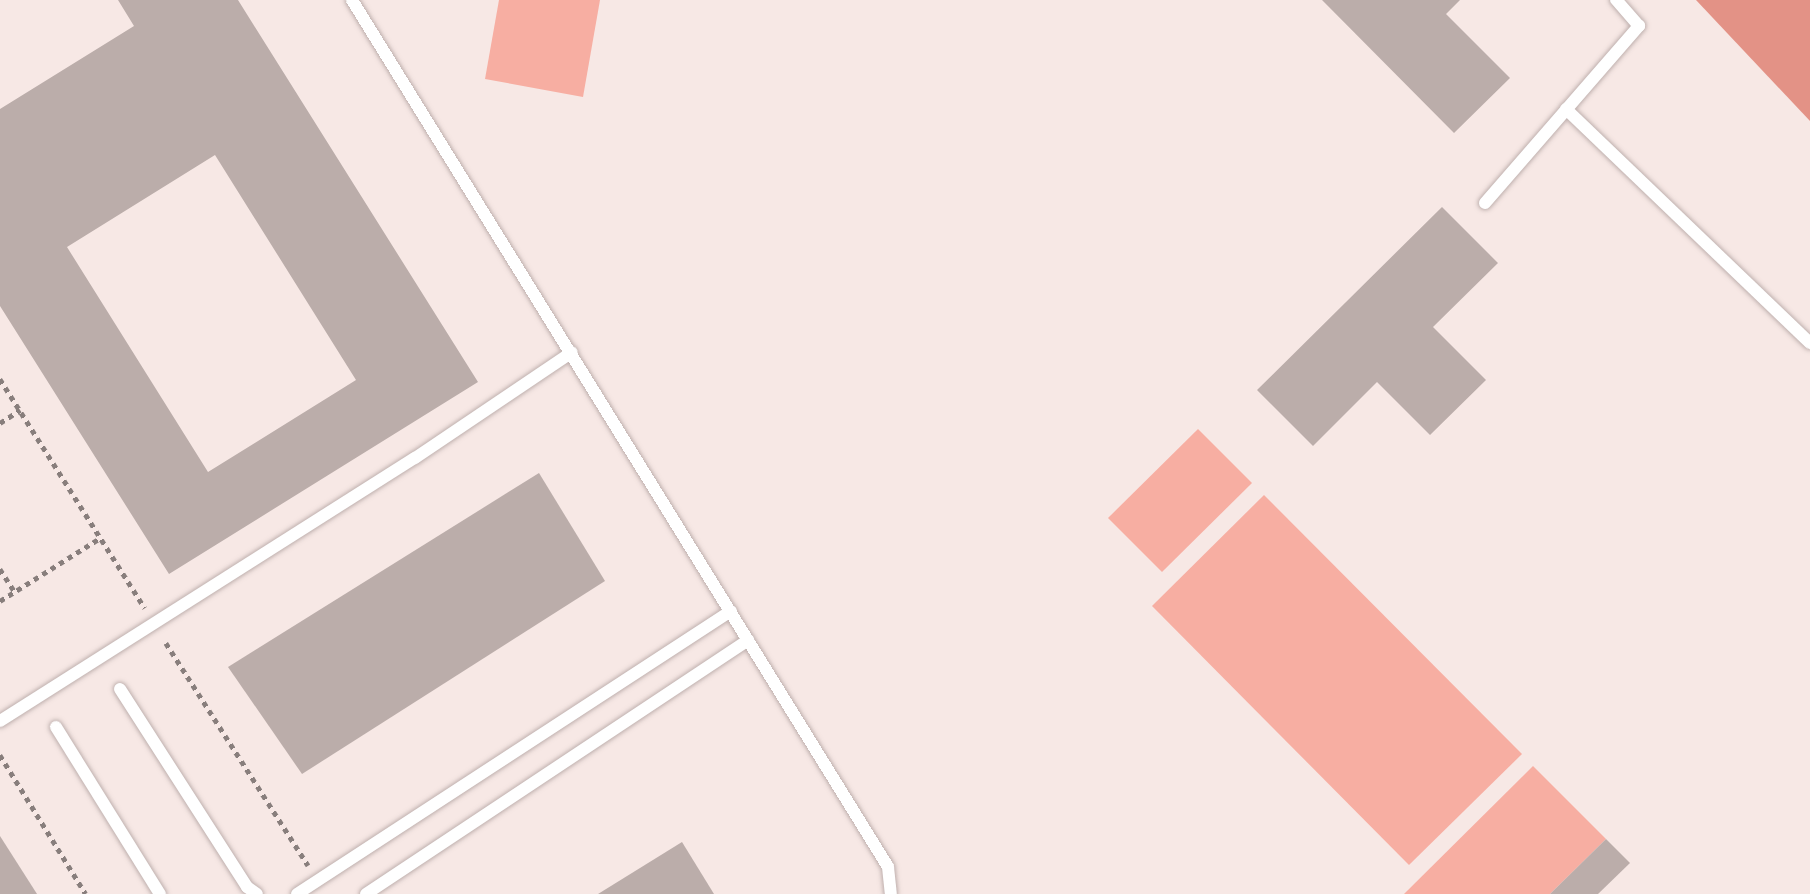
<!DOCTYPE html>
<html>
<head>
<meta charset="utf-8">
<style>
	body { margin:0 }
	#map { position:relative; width:1810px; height:894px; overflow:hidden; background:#f7e8e5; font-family:"Noto Serif",serif }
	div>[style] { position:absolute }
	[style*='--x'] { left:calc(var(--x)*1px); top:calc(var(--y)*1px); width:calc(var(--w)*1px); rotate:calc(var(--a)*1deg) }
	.green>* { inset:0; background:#f7aea2 }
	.forest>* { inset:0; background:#e39286 }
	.building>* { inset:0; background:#bbadaa }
	.path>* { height:4.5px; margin-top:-2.25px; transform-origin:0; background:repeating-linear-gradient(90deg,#887e7c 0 5px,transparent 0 10px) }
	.roads { filter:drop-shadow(0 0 2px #bfb0ae) drop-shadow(0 0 2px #bfb0ae) }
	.service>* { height:12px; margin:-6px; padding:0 6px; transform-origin:6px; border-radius:6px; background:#fff }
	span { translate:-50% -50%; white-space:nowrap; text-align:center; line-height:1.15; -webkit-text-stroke:5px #f7e8e5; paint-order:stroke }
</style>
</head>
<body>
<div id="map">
	<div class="green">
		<div style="clip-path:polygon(499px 0,600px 0,583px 97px,485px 79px)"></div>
		<div style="clip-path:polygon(1198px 429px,1252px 483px,1162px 572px,1108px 518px)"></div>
		<div style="clip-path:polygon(1264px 495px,1522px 754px,1409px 865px,1152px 606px)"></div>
		<div style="clip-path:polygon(1533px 766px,1606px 839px,1550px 894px,1404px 894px)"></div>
	</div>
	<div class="forest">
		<div style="clip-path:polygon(1696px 0,1810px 0,1810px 121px)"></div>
	</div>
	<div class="building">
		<div style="clip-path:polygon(evenodd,118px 0,238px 0,478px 382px,169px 574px,0 306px,0 109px,134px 26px,118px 0,215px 155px,356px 380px,208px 472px,67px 247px,215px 155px)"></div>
		<div style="clip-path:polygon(1322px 0,1460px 0,1446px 14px,1510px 78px,1454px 133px)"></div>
		<div style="clip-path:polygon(1442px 207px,1498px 263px,1433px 327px,1486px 380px,1430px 435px,1377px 382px,1313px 446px,1257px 390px)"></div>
		<div style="clip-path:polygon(539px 473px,605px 581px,302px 774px,228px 667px)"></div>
		<div style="clip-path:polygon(0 836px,37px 894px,0 894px)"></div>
		<div style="clip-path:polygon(1606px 839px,1630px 863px,1598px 894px,1550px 894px)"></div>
		<div style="clip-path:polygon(682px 842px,714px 894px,598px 894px)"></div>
	</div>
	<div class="path">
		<div style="--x:0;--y:379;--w:271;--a:57.7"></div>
		<div style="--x:0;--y:423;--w:24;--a:-33"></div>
		<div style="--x:0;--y:569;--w:27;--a:57"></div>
		<div style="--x:0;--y:601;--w:118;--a:-32.2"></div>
		<div style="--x:166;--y:643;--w:264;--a:57.4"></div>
		<div style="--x:0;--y:755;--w:163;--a:58.3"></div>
	</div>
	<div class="roads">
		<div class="service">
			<div style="--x:352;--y:0;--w:1019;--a:58.27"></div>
			<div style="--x:888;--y:867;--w:27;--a:84"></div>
			<div style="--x:1566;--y:109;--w:338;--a:43.8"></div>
			<div style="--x:1485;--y:203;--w:235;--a:-49"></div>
			<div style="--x:1639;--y:26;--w:35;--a:-131"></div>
			<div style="--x:120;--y:689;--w:235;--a:57.3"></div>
			<div style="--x:247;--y:887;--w:12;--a:35"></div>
			<div style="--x:0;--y:721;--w:491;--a:-32.4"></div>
			<div style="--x:415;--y:458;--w:189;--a:-34"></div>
			<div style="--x:56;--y:727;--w:197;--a:58.1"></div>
			<div style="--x:297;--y:894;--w:518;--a:-33.11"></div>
			<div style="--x:366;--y:894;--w:459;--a:-33.6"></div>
		</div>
	</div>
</div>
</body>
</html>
